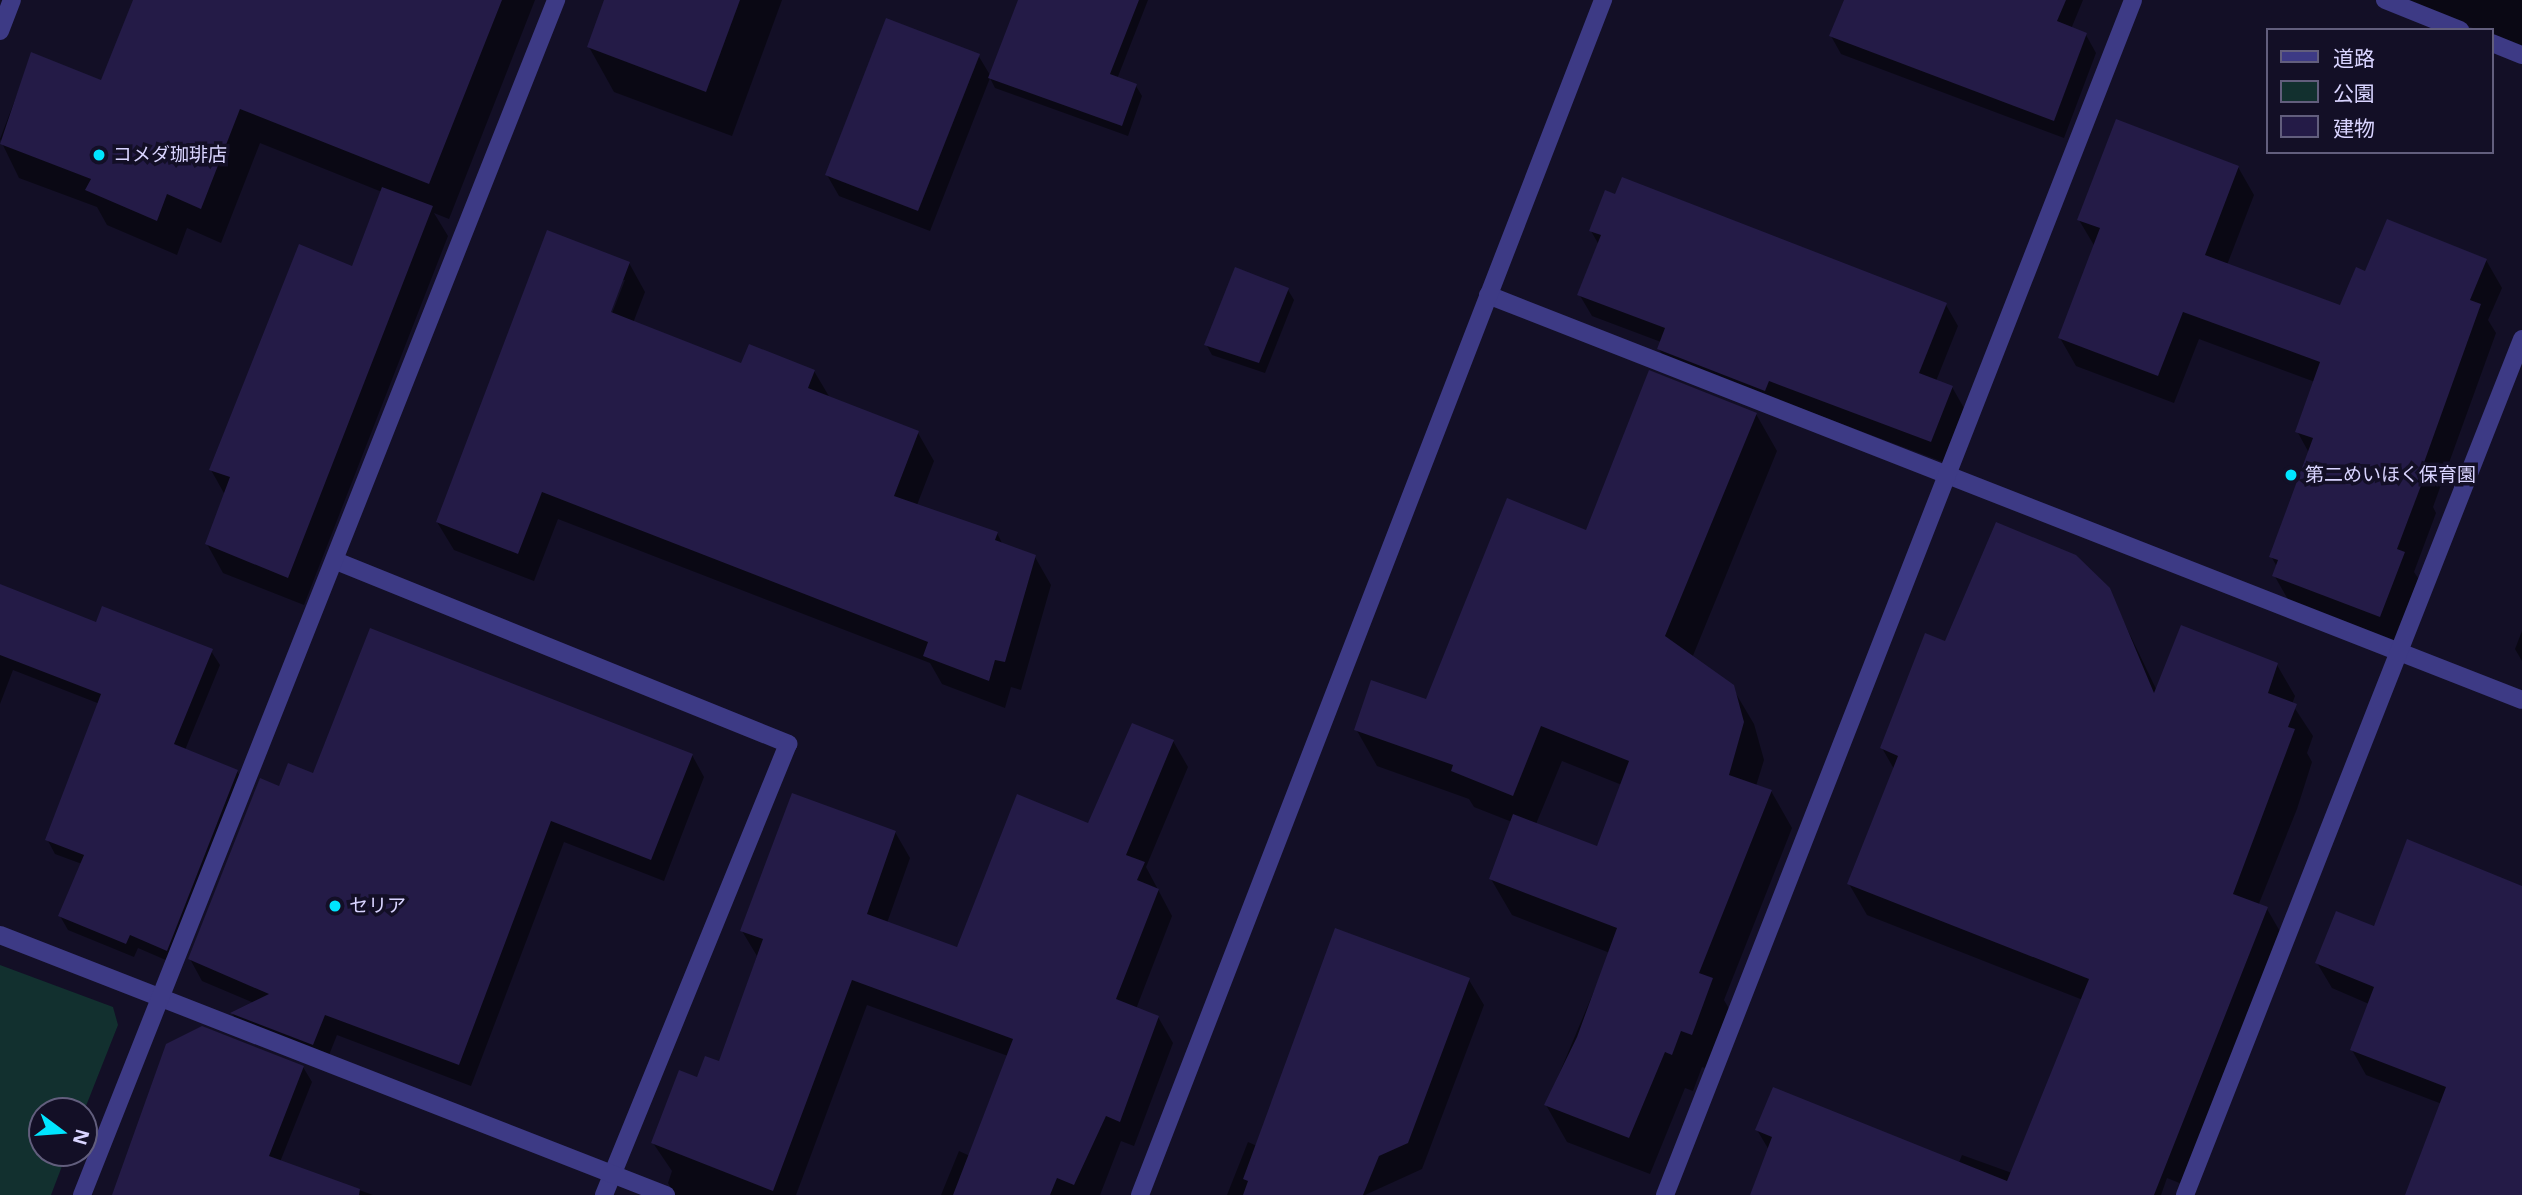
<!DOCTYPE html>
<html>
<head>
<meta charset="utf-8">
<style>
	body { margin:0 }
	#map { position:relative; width:2522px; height:1195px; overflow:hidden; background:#130f26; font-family:"Noto Sans","Noto Sans JP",sans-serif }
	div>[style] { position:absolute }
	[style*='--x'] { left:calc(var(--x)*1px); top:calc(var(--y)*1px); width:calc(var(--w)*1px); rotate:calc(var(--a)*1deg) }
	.green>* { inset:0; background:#12302f }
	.shadow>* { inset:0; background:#0007 }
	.building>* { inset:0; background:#241b47 }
	.street>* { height:18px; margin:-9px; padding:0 9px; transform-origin:9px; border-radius:9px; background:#3d3a85 }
	.dots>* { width:19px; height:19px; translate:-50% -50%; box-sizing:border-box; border:4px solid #130f26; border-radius:50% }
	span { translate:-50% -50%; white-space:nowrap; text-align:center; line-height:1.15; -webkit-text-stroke:7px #130f26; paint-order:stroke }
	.poi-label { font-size:19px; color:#d9d4ff }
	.left { translate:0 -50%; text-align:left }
	.legend { position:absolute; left:2266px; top:28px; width:228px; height:126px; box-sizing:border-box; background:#130f26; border:2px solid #625e7d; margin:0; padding:9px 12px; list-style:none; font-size:21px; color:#d9d4ff }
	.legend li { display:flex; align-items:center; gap:14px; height:35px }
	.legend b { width:35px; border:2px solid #625e7d }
	.north { position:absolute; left:28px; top:1097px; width:70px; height:70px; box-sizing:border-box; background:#130f26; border:2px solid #625e7d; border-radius:50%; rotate:106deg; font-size:19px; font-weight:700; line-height:28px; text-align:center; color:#d9d4ff }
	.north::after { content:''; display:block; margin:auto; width:24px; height:32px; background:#00e5ff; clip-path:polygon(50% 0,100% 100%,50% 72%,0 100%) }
</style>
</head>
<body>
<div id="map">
	<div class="green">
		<div style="clip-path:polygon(0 965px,113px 1007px,118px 1025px,84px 1111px,42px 1111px,42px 1153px,67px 1153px,51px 1195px,0 1195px)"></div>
	</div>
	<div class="shadow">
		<div style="clip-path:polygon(134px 0,535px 0,449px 219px,434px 213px,448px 236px,304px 605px,223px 573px,207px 544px,225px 495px,211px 470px,353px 268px,382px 192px,260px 143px,221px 243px,187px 228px,177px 255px,107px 225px,97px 207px,19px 178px,0 139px,32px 55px,102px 83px)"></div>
		<div style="clip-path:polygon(606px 0,782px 0,732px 136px,614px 92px,589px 47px)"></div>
		<div style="clip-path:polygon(1019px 0,1148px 0,1117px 79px,1136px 86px,1142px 96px,1128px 136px,995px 88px,990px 78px,930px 231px,839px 196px,827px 175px,978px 55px,990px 75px)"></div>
		<div style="clip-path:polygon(1846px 0,2083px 0,2071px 29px,2086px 35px,2096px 53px,2064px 138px,1841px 54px,1831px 36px)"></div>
		<div style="clip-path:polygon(2402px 0,2522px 0,2522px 47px,2492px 35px,2492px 30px,2478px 30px)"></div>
		<div style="clip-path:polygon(2238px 167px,2254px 195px,2227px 265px,2341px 308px,2366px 273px,2486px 260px,2502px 288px,2488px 320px,2496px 333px,2433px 507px,2436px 513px,2414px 572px,2420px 581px,2396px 644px,2290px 603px,2274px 575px,2277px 567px,2271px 556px,2309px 453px,2297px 431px,2315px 382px,2199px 339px,2174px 403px,2076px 366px,2060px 338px,2095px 247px,2079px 220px)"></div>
		<div style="clip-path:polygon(1591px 231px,1946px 305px,1958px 326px,1936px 381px,1952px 387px,1964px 408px,1943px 462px,1781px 401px,1671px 370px,1659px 349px,1661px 342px,1592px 316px,1579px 294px,1599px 245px)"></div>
		<div style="clip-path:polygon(evenodd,629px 263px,645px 292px,633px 323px,742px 365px,814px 371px,830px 398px,918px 433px,934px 461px,917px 505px,997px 533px,1003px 545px,1035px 557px,1051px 585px,1021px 690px,1011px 687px,1005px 708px,942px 684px,930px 663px,558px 519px,534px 581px,454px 550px,437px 522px,629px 263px,621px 280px,625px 280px,609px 321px,606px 320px,621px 280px)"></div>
		<div style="clip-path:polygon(1288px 290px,1294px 300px,1265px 373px,1212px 355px,1206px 344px)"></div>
		<div style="clip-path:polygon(evenodd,1756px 414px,1777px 451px,1692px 658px,1732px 687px,1754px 724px,1764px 760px,1756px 786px,1771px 791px,1792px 828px,1724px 1000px,1733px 1016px,1713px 1071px,1702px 1067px,1693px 1091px,1685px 1088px,1650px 1174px,1567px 1142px,1546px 1105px,1610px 953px,1512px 915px,1491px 879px,1512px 822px,1474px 807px,1469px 799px,1377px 766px,1356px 729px,1427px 701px,1587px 532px,1756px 414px,1562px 761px,1622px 785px,1598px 848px,1536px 824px,1562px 761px)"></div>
		<div style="clip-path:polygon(0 586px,97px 624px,211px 651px,220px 665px,185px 750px,237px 771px,245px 785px,175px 964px,138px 948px,134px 957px,68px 930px,60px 916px,82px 864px,55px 854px,47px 839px,100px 704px,13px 670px,0 704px)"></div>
		<div style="clip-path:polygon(2108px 589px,2157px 691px,2277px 665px,2295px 696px,2292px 704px,2313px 736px,2307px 753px,2312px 762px,2297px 809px,2258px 906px,2267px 909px,2285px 940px,2187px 1186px,2167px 1178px,2161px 1195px,1752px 1195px,1769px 1150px,1757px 1130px,1958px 1165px,1962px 1155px,2012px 1173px,2083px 1000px,1867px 915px,1849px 884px,1894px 769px,1882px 748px,1946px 643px)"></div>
		<div style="clip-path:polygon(2522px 631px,2522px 661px,2515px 649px)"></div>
		<div style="clip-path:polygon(1173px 741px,1188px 767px,1146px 867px,1172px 916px,1136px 1009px,1158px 1017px,1173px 1043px,1134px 1146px,1121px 1141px,1100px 1195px,941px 1195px,959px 1151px,970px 1156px,1008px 1056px,867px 1005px,796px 1195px,675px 1195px,668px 1183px,672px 1171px,653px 1143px,698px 1080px,720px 1063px,757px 956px,742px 931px,895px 832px,910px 858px,887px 923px,958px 950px)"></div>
		<div style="clip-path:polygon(692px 755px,704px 777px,664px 881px,564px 842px,471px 1086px,337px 1035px,325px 1065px,244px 1034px,232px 1013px,254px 1003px,202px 981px,190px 959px,280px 788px)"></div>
		<div style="clip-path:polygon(2522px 888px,2522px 1195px,2407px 1195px,2442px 1104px,2366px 1075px,2352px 1050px,2369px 1004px,2332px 988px,2317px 963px,2375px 928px)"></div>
		<div style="clip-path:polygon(1469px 980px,1484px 1005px,1422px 1169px,1365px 1195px,1227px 1195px,1248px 1142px,1257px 1146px)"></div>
		<div style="clip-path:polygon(303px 1067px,312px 1082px,280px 1162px,373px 1195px,113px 1195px)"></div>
	</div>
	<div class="building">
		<div style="clip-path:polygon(133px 0,502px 0,429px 184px,240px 109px,201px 209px,167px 194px,157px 221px,85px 190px,91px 179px,0 144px,31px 52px,101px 80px)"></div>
		<div style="clip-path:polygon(604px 0,740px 0,706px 92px,587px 47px)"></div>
		<div style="clip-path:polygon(1018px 0,1139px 0,1110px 74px,1137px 84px,1122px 126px,988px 78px)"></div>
		<div style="clip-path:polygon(1844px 0,2066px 0,2057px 21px,2087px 33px,2054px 121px,1829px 36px)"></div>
		<div style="clip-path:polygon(886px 18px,980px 54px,918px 211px,825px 175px)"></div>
		<div style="clip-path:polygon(2116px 119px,2239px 166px,2205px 255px,2340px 305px,2356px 267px,2365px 271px,2387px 219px,2487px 259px,2470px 300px,2481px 304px,2417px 482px,2422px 483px,2397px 549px,2405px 552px,2380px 617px,2272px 576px,2278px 560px,2269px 557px,2313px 438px,2295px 432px,2320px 362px,2183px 312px,2158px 376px,2058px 338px,2100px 228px,2077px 220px)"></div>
		<div style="clip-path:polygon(1622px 177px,1947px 303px,1919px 373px,1953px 386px,1931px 442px,1769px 381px,1765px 391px,1657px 349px,1665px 328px,1577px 295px,1601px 235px,1589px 231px,1605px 190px,1615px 194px)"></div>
		<div style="clip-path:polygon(382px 187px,433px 206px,288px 578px,205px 544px,230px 477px,209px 470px,299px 244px,352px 266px)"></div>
		<div style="clip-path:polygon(547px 230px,630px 262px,611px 312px,741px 363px,749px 344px,815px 370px,808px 388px,919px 431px,894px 496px,998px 532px,995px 540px,1036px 555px,1005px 662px,995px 660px,989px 681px,923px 656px,928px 642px,542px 492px,518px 554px,436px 522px)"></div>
		<div style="clip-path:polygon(1235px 267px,1289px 288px,1259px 363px,1204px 345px)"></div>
		<div style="clip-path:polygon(1649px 370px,1757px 413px,1665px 636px,1734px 685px,1744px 722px,1729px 775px,1772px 790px,1699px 973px,1713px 978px,1692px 1035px,1681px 1031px,1672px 1055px,1665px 1052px,1629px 1138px,1544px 1105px,1577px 1037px,1617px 928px,1489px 879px,1513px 814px,1597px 846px,1629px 761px,1541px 726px,1513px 796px,1451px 771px,1453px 765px,1354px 730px,1371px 680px,1426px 699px,1507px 498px,1586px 530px)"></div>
		<div style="clip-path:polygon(1996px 522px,2076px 555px,2110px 588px,2154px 693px,2181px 625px,2278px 663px,2268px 693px,2297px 704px,2288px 727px,2295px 729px,2233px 894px,2268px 907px,2154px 1195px,1750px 1195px,1772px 1137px,1755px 1130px,1773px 1087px,2007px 1181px,2089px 979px,1847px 884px,1898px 756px,1880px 748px,1925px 633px,1945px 641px)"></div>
		<div style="clip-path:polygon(0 584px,96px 622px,102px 606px,213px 649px,174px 744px,238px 770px,167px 951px,130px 935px,126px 944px,58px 916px,84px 855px,45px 840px,101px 694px,0 655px)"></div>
		<div style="clip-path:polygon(370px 628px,693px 754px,651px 860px,551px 821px,459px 1065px,325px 1015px,313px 1045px,230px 1013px,269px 994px,188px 959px,260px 778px,279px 786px,288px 763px,313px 773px)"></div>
		<div style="clip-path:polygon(1132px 723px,1174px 740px,1126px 855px,1145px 862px,1137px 880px,1159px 889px,1116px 999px,1159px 1016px,1120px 1122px,1106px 1116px,1074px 1185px,1057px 1178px,1050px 1195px,953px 1195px,1013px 1039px,852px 980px,773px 1191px,651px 1143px,679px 1070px,697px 1077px,705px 1056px,719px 1061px,763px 939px,740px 931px,792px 793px,896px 831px,867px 914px,957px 947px,1017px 794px,1088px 823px)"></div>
		<div style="clip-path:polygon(2407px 839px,2522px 886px,2522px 1195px,2405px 1195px,2446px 1087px,2350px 1050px,2374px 987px,2315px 963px,2336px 911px,2374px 926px)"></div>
		<div style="clip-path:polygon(1335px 928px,1470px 978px,1408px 1143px,1379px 1156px,1363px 1195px,1243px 1195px,1248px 1181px,1243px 1179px)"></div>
		<div style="clip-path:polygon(202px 1026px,304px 1066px,269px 1156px,360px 1189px,359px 1195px,112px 1195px,166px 1044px)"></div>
	</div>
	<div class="street">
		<div style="--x:2385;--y:0;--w:81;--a:21.8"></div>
		<div style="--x:0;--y:31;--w:33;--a:-69"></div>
		<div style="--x:2492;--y:43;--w:32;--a:22"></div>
		<div style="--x:1488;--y:295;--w:1110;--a:21.39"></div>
		<div style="--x:336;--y:561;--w:488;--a:22"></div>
		<div style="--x:788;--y:744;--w:487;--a:112.2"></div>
		<div style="--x:0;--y:935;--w:715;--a:21.33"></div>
		<div style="--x:82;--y:1195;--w:1286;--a:-68.36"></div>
		<div style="--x:1140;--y:1195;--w:1282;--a:-68.82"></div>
		<div style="--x:1665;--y:1195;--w:1283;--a:-68.61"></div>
		<div style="--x:2185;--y:1195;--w:920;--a:-68.51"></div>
	</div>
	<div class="dots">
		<div style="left:99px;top:155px;background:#00e5ff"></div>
		<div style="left:2291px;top:475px;background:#00e5ff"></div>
		<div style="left:335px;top:906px;background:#00e5ff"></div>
	</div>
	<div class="poi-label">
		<span class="left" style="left:113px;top:155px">コメダ珈琲店</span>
		<span class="left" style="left:2305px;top:475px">第二めいほく保育園</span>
		<span class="left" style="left:349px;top:906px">セリア</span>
	</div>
	<ul class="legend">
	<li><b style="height:9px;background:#3d3a85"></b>道路</li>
	<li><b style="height:19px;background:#12302f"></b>公園</li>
	<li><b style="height:19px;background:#241b47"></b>建物</li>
	</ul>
	<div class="north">N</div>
</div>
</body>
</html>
